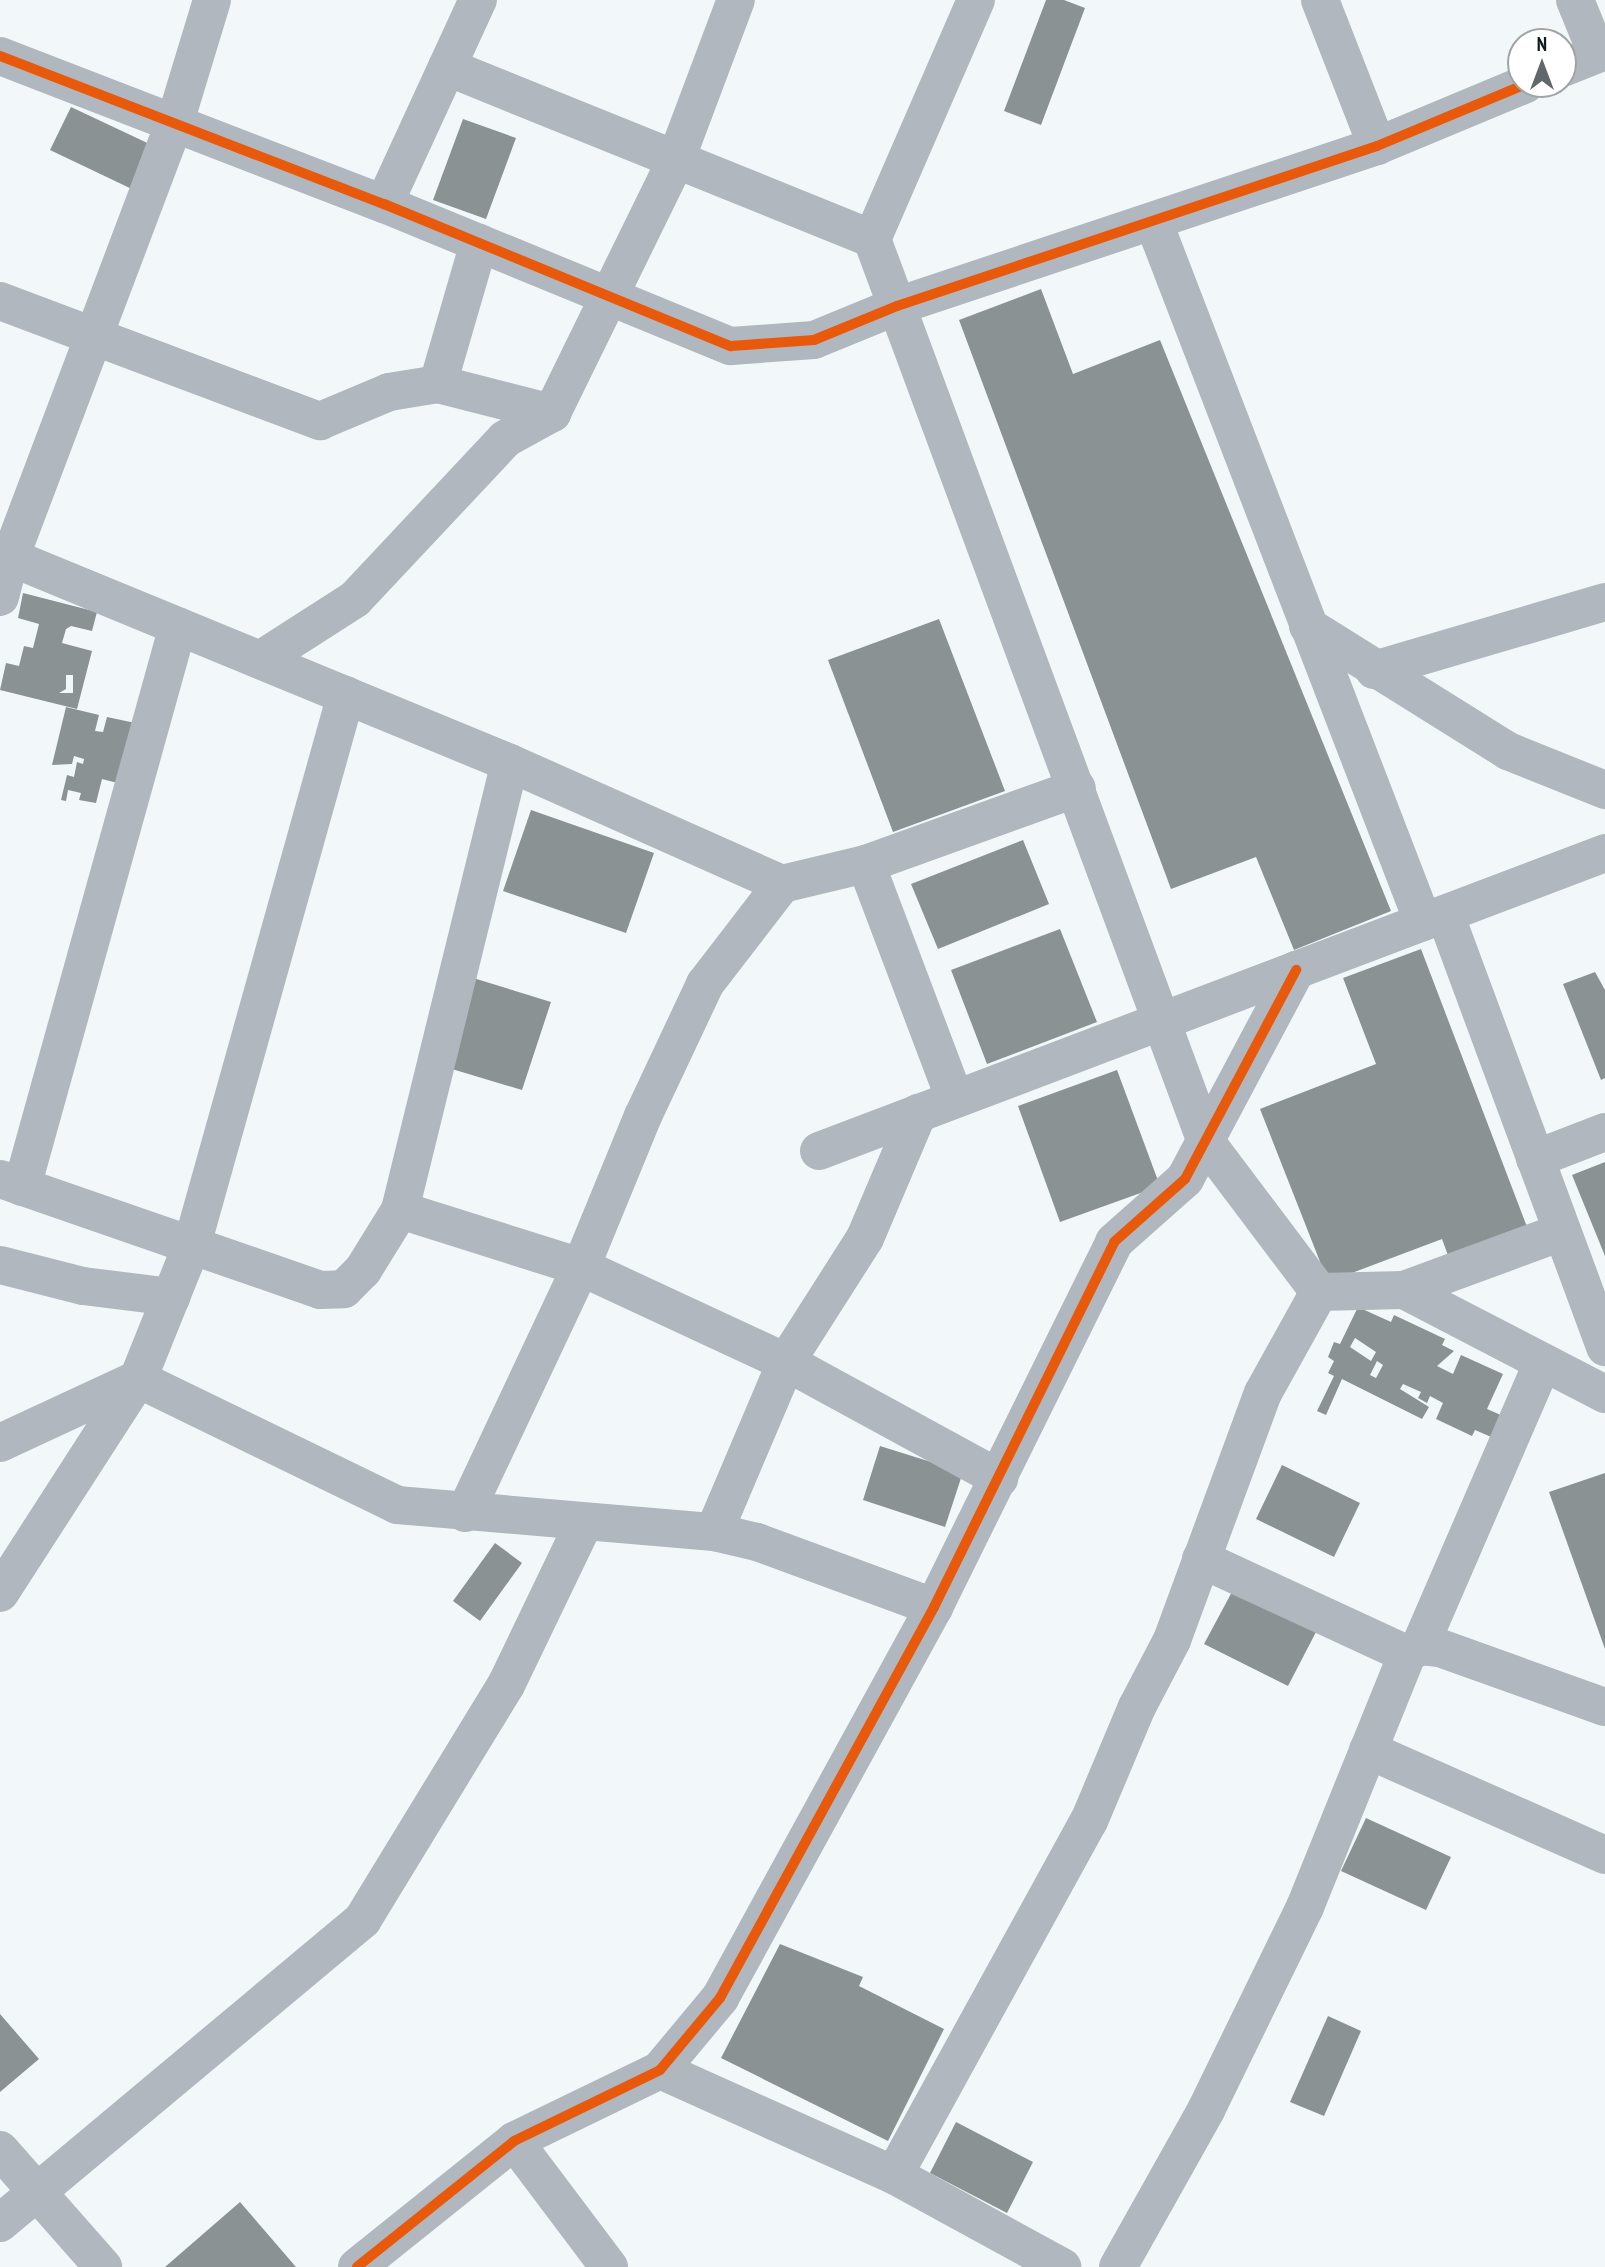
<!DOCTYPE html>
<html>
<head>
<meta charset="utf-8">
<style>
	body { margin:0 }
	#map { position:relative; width:1605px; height:2267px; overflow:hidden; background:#f2f8fa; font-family:"PT Sans Narrow",sans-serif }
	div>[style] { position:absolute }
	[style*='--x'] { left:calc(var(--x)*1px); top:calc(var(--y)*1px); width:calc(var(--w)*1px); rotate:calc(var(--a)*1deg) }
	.building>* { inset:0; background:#8a9293 }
	.minor>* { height:38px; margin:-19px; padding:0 19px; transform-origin:19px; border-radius:19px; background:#b0b7be }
	.cycleway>* { height:10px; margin:-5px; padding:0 5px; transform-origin:5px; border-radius:5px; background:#e8590c }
	span { translate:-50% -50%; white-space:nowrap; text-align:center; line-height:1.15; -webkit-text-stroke:7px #fff; paint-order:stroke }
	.north { position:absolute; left:1507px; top:28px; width:70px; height:70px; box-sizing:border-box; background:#fff; border:2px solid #a0a4a5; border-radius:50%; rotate:0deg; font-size:19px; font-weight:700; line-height:28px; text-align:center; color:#111b1f }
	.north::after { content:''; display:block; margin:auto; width:24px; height:32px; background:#60686c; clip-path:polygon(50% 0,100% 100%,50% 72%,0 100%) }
</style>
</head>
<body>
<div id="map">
	<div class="building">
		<div style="clip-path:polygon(1046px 0,1064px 0,1085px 8px,1041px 125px,1004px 111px)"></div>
		<div style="clip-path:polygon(71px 107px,158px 148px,136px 191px,50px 150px)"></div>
		<div style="clip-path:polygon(463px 119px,516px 138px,486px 219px,433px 200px)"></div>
		<div style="clip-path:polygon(1041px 289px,1073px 374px,1160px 340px,1391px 911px,1294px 950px,1256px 857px,1171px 889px,959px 320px)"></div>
		<div style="clip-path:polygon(evenodd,23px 593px,97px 612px,92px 631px,71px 626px,66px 629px,62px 643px,92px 651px,77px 709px,0 690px,6px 663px,19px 666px,24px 646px,33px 648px,39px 624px,18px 618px,23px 593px,66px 675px,73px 675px,73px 693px,59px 693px,66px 689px,66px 675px)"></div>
		<div style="clip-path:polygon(939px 619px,1005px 791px,893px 832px,828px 660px)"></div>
		<div style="clip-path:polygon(66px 707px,99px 715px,95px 731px,103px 732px,107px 717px,140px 724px,125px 785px,102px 779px,96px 803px,79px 800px,81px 793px,68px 790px,66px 801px,61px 800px,67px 775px,74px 777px,77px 762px,83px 764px,84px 759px,74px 756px,72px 764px,52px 765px)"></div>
		<div style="clip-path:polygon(531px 810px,654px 853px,626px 933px,503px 891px)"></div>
		<div style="clip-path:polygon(1023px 840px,1049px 904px,938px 949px,911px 884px)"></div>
		<div style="clip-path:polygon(1060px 929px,1097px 1022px,987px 1064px,951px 970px)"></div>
		<div style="clip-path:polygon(1421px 949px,1532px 1240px,1453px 1269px,1442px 1239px,1328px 1282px,1260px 1109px,1376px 1064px,1343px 978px)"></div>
		<div style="clip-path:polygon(1595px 972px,1605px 990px,1605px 1078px,1601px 1080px,1563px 984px)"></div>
		<div style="clip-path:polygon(470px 977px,551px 1002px,522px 1090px,442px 1066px)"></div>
		<div style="clip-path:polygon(1117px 1070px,1160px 1186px,1060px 1222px,1018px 1106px)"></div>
		<div style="clip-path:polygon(1605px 1162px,1605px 1256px,1572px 1175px)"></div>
		<div style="clip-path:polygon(evenodd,1358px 1307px,1391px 1322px,1394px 1315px,1445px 1339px,1442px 1345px,1454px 1351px,1437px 1366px,1453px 1374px,1461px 1355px,1503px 1374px,1487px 1409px,1503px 1416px,1503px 1442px,1475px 1430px,1472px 1436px,1436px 1419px,1443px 1403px,1430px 1396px,1427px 1403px,1418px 1398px,1421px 1392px,1403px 1384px,1400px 1389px,1429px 1407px,1422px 1419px,1342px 1379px,1326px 1415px,1317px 1411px,1334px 1376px,1328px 1373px,1334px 1361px,1328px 1357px,1334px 1342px,1340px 1344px,1358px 1307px,1355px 1338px,1376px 1352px,1371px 1361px,1350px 1347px,1355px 1338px,1358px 1307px,1377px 1361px,1383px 1365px,1376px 1378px,1370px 1375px,1377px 1361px)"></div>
		<div style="clip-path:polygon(880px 1446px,963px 1472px,945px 1527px,863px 1500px)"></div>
		<div style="clip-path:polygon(1282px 1465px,1360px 1503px,1334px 1557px,1256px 1519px)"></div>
		<div style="clip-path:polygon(1605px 1473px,1605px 1649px,1549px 1492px)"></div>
		<div style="clip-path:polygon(495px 1543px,522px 1563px,480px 1621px,453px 1601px)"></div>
		<div style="clip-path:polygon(1233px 1590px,1316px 1632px,1288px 1686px,1204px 1644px)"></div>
		<div style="clip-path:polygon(1366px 1818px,1451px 1857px,1426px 1910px,1341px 1871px)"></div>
		<div style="clip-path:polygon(780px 1944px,863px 1977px,859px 1986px,944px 2029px,888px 2141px,721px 2058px)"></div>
		<div style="clip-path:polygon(0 2014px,39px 2059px,0 2092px)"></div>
		<div style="clip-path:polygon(1328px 2016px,1361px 2031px,1324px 2116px,1290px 2102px)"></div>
		<div style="clip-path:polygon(956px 2122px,1033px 2162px,1007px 2213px,930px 2173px)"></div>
		<div style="clip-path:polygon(240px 2202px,296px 2267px,165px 2267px)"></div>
	</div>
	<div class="minor">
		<div style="--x:976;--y:0;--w:261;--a:113.5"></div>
		<div style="--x:872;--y:239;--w:963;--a:69.7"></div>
		<div style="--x:1206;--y:1142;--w:188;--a:53"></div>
		<div style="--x:1320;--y:0;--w:157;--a:68.7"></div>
		<div style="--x:1575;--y:0;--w:58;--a:67.8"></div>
		<div style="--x:0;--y:56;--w:412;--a:21.1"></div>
		<div style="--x:384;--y:204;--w:375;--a:22.3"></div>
		<div style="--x:731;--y:346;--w:83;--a:-4.1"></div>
		<div style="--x:814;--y:340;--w:90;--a:-22.3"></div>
		<div style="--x:897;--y:306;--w:506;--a:-18.43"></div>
		<div style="--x:1377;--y:146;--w:161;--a:-22.6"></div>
		<div style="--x:447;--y:67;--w:458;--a:22"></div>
		<div style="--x:1563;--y:68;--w:45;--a:-22"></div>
		<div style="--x:384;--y:204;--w:225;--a:-65.3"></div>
		<div style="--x:1154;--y:223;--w:749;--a:68.95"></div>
		<div style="--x:0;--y:301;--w:342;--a:20.6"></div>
		<div style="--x:320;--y:421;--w:75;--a:-22.8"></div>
		<div style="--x:389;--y:392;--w:50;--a:-9.3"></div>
		<div style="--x:438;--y:384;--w:118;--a:14.3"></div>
		<div style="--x:438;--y:384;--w:147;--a:-73.8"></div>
		<div style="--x:0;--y:553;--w:552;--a:22.38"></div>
		<div style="--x:510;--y:763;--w:298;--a:24"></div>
		<div style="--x:0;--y:597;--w:40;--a:-75.6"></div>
		<div style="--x:10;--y:558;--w:466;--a:-69.3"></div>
		<div style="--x:175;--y:122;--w:127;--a:-73.1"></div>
		<div style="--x:1308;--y:626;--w:236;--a:32"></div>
		<div style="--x:1508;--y:751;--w:105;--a:21.9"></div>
		<div style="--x:260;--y:660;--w:113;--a:-32.7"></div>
		<div style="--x:355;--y:599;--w:219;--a:-46.8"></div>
		<div style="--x:505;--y:439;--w:54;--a:-29"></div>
		<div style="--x:552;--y:413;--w:280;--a:-63.9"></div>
		<div style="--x:675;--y:162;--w:173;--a:-69.4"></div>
		<div style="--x:1374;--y:670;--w:241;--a:-16.4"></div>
		<div style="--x:866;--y:864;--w:251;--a:69.3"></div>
		<div style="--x:1445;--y:914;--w:462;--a:69.7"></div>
		<div style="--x:819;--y:1151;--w:841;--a:-20.76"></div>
		<div style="--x:1535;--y:1159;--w:75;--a:-21.1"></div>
		<div style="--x:0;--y:1179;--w:339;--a:19.1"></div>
		<div style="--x:320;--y:1290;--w:24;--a:-2"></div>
		<div style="--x:344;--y:1289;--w:27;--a:-45"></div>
		<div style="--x:363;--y:1270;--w:70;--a:-58.3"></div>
		<div style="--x:400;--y:1210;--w:460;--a:-76.2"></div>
		<div style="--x:22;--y:1187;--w:582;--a:-74.46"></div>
		<div style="--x:400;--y:1210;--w:190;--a:17.5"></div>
		<div style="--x:581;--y:1267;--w:163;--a:-67.7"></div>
		<div style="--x:643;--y:1116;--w:146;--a:-64.8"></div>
		<div style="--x:705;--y:984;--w:126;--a:-52.4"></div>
		<div style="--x:782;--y:884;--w:86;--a:-13.4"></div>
		<div style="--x:866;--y:864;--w:224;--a:-19.8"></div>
		<div style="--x:0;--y:1265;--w:86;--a:14.2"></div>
		<div style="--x:83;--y:1286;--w:89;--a:7.1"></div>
		<div style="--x:1404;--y:1290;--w:226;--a:27.4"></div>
		<div style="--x:1319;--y:1292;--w:85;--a:-1.3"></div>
		<div style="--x:1404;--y:1290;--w:168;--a:-20.2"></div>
		<div style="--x:138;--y:1379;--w:288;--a:25.9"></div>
		<div style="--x:397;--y:1505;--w:318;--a:4.9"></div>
		<div style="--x:714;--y:1532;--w:44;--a:13.1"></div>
		<div style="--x:757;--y:1542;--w:189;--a:20.2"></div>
		<div style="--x:0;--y:1443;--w:152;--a:-24.9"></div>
		<div style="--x:465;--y:1513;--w:272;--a:-64.8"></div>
		<div style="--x:581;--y:1267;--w:226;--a:24.9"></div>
		<div style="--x:786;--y:1362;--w:147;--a:-57.5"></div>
		<div style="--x:865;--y:1238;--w:136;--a:-67"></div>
		<div style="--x:714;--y:1532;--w:185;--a:-67"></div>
		<div style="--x:786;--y:1362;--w:243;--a:28.6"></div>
		<div style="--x:1201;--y:1559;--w:227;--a:24.8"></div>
		<div style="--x:0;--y:1593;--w:255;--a:-57.2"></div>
		<div style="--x:138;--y:1379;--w:144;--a:-68.1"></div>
		<div style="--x:192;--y:1245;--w:571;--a:-74.36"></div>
		<div style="--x:1420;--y:1646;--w:309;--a:-66.6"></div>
		<div style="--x:1368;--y:1750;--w:259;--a:23.9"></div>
		<div style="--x:660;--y:2070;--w:256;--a:24.2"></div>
		<div style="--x:894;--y:2175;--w:192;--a:28.7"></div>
		<div style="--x:514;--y:2141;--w:158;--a:53"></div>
		<div style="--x:0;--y:2150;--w:156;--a:48.6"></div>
		<div style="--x:894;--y:2175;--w:404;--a:-61.2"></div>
		<div style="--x:1089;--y:1821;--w:124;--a:-67.2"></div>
		<div style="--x:1137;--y:1707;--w:76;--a:-62.4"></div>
		<div style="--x:1172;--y:1640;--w:263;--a:-69.8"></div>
		<div style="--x:1263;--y:1393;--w:115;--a:-61"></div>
		<div style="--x:0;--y:2223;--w:473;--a:-39.9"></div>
		<div style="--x:363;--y:1919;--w:274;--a:-58.6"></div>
		<div style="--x:506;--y:1685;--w:180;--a:-64.3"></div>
		<div style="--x:357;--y:2267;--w:201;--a:-38.7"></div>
		<div style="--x:514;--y:2141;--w:162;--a:-25.9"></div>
		<div style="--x:660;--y:2070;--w:94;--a:-50.2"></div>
		<div style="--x:720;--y:1998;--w:446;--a:-61.3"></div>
		<div style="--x:934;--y:1607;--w:407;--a:-63.7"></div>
		<div style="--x:1114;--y:1242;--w:95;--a:-41.6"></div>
		<div style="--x:1185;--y:1179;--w:237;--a:-62"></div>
		<div style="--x:1118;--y:2267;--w:180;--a:-60.7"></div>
		<div style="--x:1206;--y:2110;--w:226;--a:-64"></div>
		<div style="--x:1305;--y:1907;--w:273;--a:-68"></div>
		<div style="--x:1407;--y:1654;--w:15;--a:-32"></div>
		<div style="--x:1420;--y:1646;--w:20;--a:6"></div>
		<div style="--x:1440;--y:1648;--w:175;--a:19.7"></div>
	</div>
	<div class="cycleway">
		<div style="--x:0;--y:56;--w:412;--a:21.1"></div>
		<div style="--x:384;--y:204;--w:375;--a:22.3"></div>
		<div style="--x:731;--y:346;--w:83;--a:-4.1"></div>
		<div style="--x:814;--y:340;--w:90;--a:-22.3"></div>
		<div style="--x:897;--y:306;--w:506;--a:-18.43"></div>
		<div style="--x:1377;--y:146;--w:161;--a:-22.6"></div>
		<div style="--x:357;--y:2267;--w:201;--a:-38.7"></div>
		<div style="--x:514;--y:2141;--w:162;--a:-25.9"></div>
		<div style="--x:660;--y:2070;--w:94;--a:-50.2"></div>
		<div style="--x:720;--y:1998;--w:446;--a:-61.3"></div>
		<div style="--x:934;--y:1607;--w:407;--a:-63.7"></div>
		<div style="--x:1114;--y:1242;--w:95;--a:-41.6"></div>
		<div style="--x:1185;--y:1179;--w:237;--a:-62"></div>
	</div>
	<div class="north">N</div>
</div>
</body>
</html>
